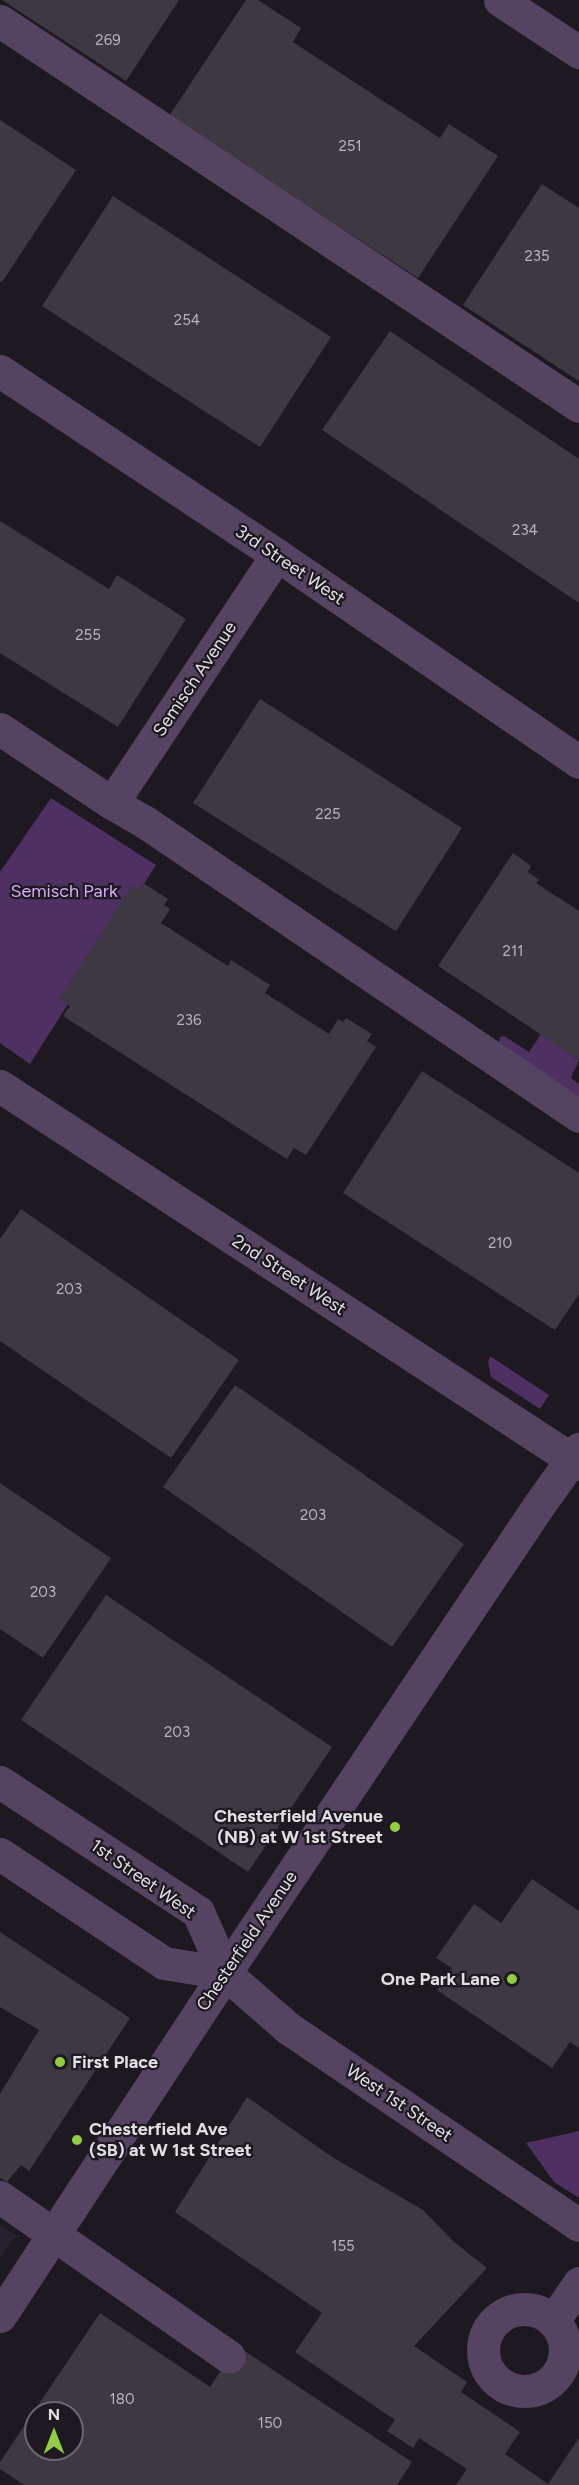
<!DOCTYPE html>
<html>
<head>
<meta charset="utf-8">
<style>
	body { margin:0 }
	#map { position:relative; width:579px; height:2485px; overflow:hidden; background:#1e1921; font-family:Figtree,sans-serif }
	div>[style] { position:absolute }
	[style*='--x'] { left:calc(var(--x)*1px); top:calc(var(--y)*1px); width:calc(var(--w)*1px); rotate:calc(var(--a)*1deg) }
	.built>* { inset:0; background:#28202e }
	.green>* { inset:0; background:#4e3062 }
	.building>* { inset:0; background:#3d3842 }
	.minor>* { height:33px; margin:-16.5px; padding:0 16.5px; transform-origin:16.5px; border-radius:16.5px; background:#554362 }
	.minor>.ring { margin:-16.5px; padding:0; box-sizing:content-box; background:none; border:33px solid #554362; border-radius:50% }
	.dots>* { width:16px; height:16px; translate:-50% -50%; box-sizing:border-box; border:3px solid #1e1921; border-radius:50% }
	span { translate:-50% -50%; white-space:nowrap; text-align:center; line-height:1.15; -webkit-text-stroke:4.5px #1e1921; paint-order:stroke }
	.number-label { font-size:15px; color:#b8b4bc }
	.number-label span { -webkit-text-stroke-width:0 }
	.street-label { font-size:18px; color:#e1dee4 }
	.park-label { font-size:18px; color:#daabfd }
	.poi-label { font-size:18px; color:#e1dee4; font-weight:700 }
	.right { translate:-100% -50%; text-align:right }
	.left { translate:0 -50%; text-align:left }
	.north { position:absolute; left:24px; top:2401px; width:60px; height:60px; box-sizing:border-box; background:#1e1921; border:2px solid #6c686f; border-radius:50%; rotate:0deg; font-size:16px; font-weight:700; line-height:24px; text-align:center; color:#e1dee4 }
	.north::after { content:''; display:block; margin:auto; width:21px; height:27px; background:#90cd41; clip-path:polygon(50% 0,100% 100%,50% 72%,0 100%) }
</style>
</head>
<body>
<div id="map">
	<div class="built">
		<div style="clip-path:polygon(0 2225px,16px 2236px,0 2258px)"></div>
	</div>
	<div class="green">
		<div style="clip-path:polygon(51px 798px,156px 865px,30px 1064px,0 1043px,0 872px)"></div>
		<div style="clip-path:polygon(541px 1034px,579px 1060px,571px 1078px,579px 1084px,579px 1101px,498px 1046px,500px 1037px,504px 1036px,529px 1052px)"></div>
		<div style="clip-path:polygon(490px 1356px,549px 1395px,540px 1409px,491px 1377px,488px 1362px)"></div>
		<div style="clip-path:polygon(579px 2131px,579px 2198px,554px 2182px,526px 2143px)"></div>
	</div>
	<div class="building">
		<div style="clip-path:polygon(2px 0,179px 0,126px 81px)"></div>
		<div style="clip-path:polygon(246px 0,258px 0,301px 28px,293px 42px,440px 138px,449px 124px,498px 156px,418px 278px,169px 116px)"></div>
		<div style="clip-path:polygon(0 120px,76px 170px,2px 282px,0 281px)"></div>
		<div style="clip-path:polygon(542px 184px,579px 208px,579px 381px,463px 305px)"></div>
		<div style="clip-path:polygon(113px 196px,331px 337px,260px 447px,42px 306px)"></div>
		<div style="clip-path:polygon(390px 331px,579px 459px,579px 603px,322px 430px)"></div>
		<div style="clip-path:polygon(0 521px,109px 589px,117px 575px,186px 619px,118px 727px,0 653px)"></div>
		<div style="clip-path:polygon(260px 699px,462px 828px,396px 931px,193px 803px)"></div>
		<div style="clip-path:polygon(513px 853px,531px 866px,528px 872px,539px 880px,536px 883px,579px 911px,579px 1060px,438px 966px)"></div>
		<div style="clip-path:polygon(143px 883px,168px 899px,164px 905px,170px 909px,161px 923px,228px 966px,231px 960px,270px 985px,265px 993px,329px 1034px,338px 1019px,343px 1022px,346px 1018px,372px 1034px,367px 1041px,376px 1047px,306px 1155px,294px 1148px,287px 1159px,63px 1016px,70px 1006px,59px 999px,132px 885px,139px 890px)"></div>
		<div style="clip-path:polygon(422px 1071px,579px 1173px,579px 1294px,555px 1330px,343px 1193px)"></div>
		<div style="clip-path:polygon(21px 1209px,239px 1360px,171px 1458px,0 1341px,0 1239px)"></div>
		<div style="clip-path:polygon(235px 1385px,464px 1544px,392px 1647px,163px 1487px)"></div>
		<div style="clip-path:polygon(0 1483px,111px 1558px,43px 1658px,0 1629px)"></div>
		<div style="clip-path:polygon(106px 1595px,332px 1747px,248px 1872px,21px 1720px)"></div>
		<div style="clip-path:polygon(532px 1879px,579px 1911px,579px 2048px,570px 2042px,552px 2068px,437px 1990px,452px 1968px,436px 1958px,474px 1904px,501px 1923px)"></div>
		<div style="clip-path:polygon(0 1932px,130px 2018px,29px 2171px,21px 2165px,7px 2182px,0 2178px,0 2094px,39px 2030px,0 2007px)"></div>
		<div style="clip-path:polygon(247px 2097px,332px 2157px,423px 2210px,454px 2242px,487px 2268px,414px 2346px,467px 2382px,461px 2392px,520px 2432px,505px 2454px,548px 2484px,579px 2438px,579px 2485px,456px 2485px,467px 2469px,419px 2438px,413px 2448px,387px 2431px,395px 2420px,295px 2352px,322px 2313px,175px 2212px)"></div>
		<div style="clip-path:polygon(evenodd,100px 2313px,210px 2387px,237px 2346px,412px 2462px,397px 2485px,24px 2485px,0 2469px,0 2462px,100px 2313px,36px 2413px,72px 2413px,72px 2449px,36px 2449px,36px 2413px)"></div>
	</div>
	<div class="minor">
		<div style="--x:500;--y:0;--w:95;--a:33.4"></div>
		<div style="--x:0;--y:21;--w:695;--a:33.62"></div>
		<div style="--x:0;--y:371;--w:333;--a:33.6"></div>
		<div style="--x:277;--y:555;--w:366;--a:34.4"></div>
		<div style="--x:0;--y:729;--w:134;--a:33.5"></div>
		<div style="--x:112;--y:803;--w:38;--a:30"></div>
		<div style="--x:145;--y:822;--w:524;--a:34.11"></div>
		<div style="--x:112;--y:803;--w:298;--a:-56.4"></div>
		<div style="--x:0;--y:1086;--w:691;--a:33.14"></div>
		<div style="--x:0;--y:1782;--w:237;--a:33.3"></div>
		<div style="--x:198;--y:1912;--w:67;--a:66.1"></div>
		<div style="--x:225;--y:1973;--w:84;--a:41.1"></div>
		<div style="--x:288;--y:2028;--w:351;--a:34.1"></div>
		<div style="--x:0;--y:1854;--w:197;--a:33.6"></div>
		<div style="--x:164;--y:1963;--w:62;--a:9.3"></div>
		<div style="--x:0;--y:2197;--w:279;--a:34.9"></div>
		<div class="ring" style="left:483px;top:2309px;width:49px;height:49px"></div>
		<div style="--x:0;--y:2316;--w:410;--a:-56.7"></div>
		<div style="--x:225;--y:1973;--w:564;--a:-56.14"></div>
		<div style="--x:539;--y:1505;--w:69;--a:-54.5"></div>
		<div style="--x:553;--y:2321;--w:46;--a:-55.6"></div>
	</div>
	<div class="dots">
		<div style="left:395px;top:1827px;background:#90cd41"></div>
		<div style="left:512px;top:1979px;background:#90cd41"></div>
		<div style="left:60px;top:2062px;background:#90cd41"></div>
		<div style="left:77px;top:2140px;background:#90cd41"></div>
	</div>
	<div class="number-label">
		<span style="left:108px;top:41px">269</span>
		<span style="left:350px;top:147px">251</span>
		<span style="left:537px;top:257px">235</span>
		<span style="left:187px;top:321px">254</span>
		<span style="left:525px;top:531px">234</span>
		<span style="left:88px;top:636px">255</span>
		<span style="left:328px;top:815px">225</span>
		<span style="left:513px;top:952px">211</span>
		<span style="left:189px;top:1021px">236</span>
		<span style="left:500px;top:1244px">210</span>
		<span style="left:69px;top:1290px">203</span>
		<span style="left:313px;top:1516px">203</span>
		<span style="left:43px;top:1593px">203</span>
		<span style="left:177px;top:1733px">203</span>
		<span style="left:343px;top:2247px">155</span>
		<span style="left:122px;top:2400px">180</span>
		<span style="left:270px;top:2424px">150</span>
	</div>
	<div class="street-label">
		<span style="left:290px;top:565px;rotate:34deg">3rd Street West</span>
		<span style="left:195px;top:679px;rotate:-56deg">Semisch Avenue</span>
		<span style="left:289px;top:1275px;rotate:33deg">2nd Street West</span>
		<span style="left:143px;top:1879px;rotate:35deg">1st Street West</span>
		<span style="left:247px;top:1941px;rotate:-56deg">Chesterfield Avenue</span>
		<span style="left:399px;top:2103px;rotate:34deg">West 1st Street</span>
	</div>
	<div class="park-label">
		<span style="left:64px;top:891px">Semisch Park</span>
	</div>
	<div class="poi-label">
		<span class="right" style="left:383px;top:1827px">Chesterfield Avenue<br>(NB) at W 1st Street</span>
		<span class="right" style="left:500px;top:1979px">One Park Lane</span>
		<span class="left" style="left:72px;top:2062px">First Place</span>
		<span class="left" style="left:89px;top:2140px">Chesterfield Ave<br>(SB) at W 1st Street</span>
	</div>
	<div class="north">N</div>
</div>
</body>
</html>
